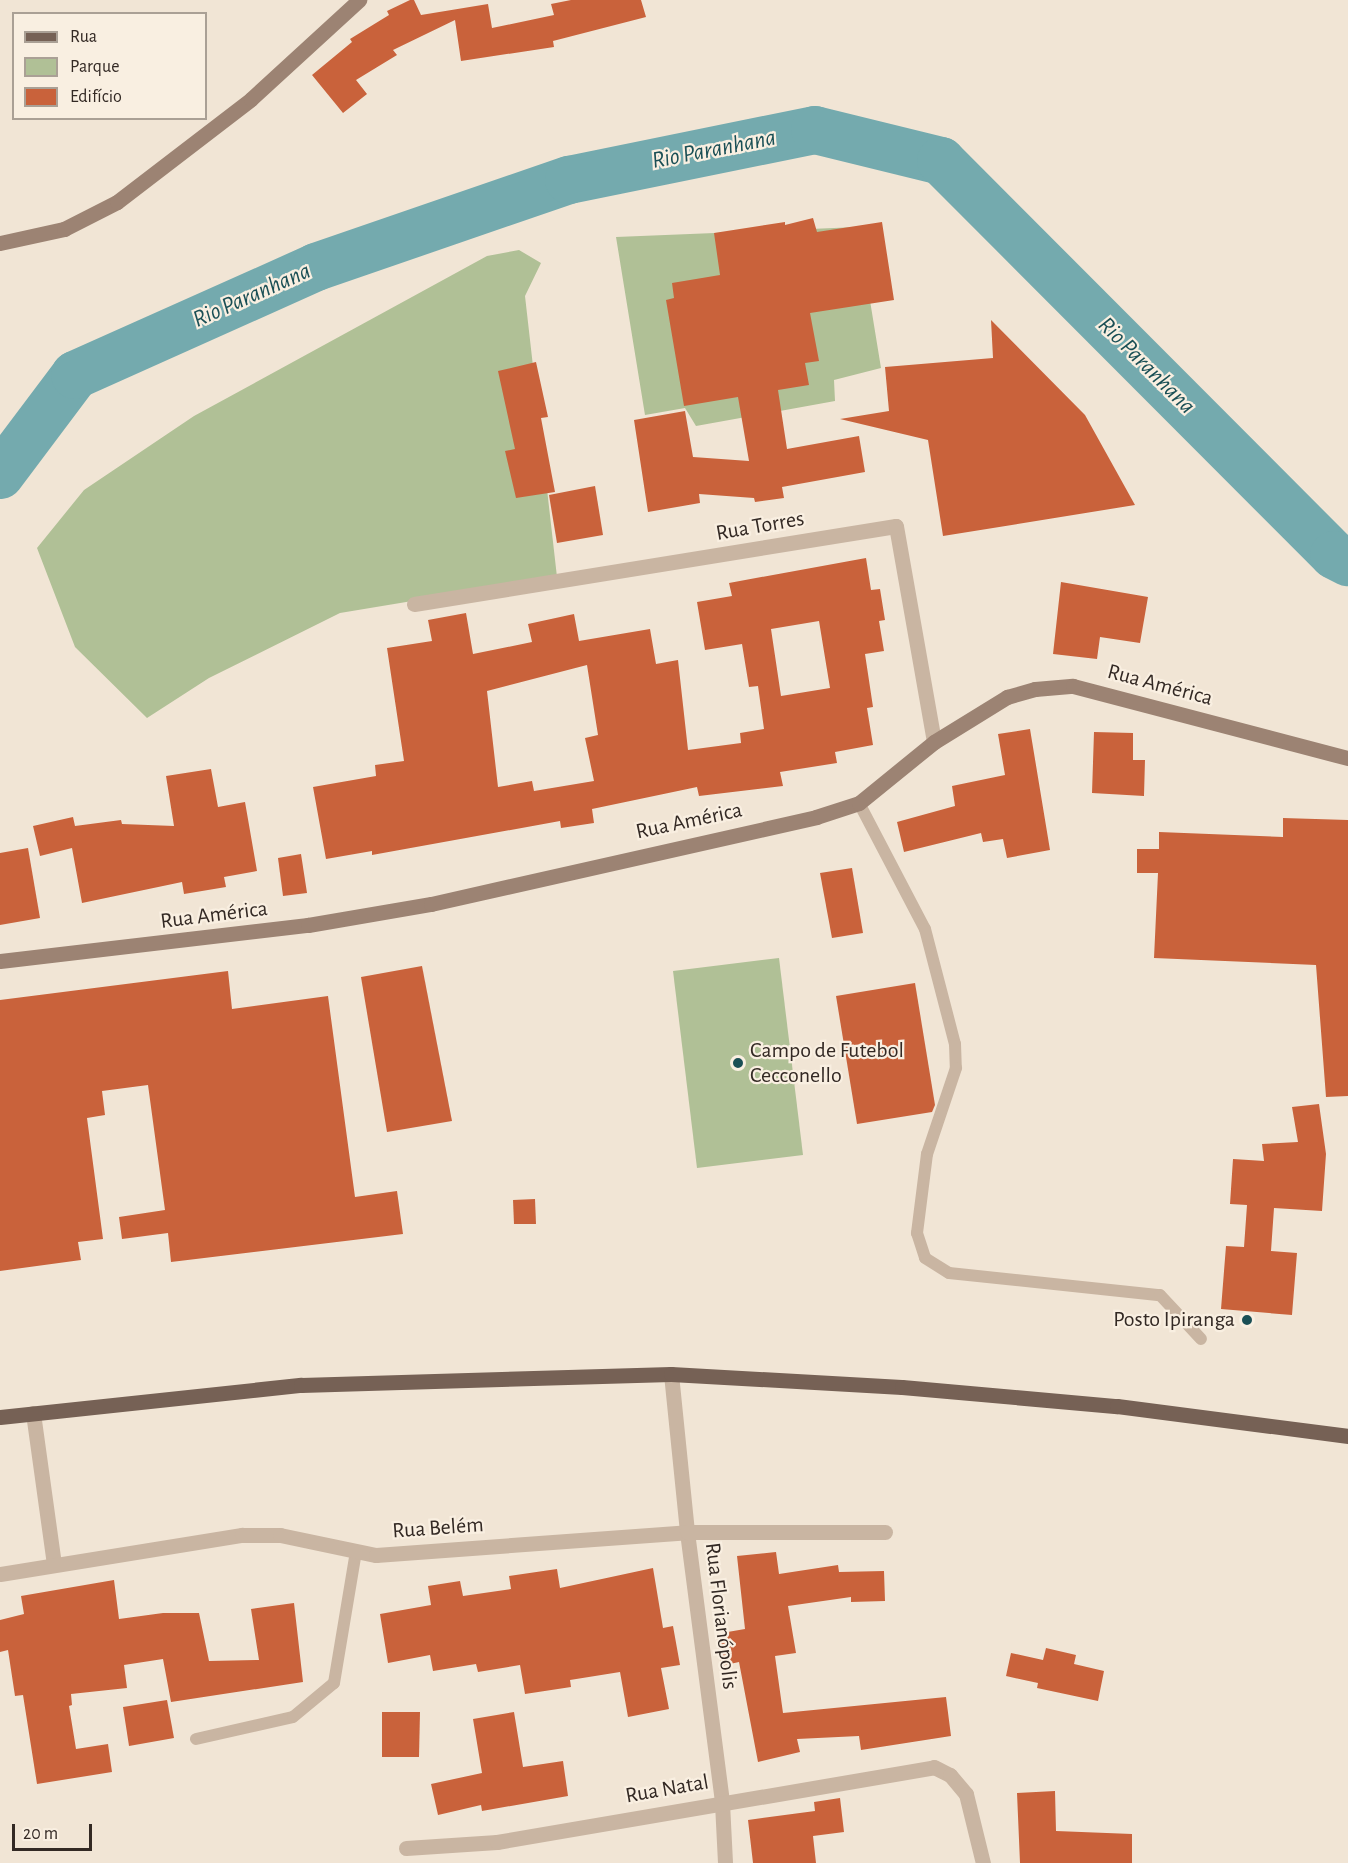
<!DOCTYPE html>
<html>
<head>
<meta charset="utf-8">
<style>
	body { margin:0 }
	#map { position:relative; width:1348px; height:1863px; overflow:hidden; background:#f1e5d5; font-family:"Alegreya Sans",sans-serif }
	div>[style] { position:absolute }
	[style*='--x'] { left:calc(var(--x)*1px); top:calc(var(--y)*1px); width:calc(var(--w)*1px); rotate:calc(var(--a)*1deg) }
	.green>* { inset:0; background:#b0c096 }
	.river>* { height:48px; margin:-24px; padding:0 24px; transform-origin:24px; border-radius:24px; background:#74aaae }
	.building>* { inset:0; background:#c9623b }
	.lane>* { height:12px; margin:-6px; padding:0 6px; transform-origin:6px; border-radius:6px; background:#c9b5a2 }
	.street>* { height:15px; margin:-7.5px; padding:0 7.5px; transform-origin:7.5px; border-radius:7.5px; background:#c9b5a2 }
	.secondary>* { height:15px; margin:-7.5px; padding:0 7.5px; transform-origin:7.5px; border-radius:7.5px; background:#9c8373 }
	.primary>* { height:15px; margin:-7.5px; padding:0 7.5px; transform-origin:7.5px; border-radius:7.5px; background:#766155 }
	.dots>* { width:16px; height:16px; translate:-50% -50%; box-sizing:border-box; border:3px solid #f9efe1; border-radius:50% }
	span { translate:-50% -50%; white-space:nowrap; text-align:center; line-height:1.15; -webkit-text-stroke:4.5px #f9efe1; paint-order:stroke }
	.street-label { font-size:22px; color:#332924 }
	.poi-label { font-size:22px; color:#332924 }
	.left { translate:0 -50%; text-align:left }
	.right { translate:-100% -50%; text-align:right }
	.water-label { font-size:24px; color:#1a4f55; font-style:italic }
	.legend { position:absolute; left:12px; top:12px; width:195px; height:108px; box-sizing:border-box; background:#f9efe1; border:2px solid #aaa095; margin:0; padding:8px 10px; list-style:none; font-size:18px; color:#332924 }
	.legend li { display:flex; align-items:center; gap:12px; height:30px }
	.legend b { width:30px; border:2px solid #aaa095 }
	.scale { position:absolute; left:12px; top:1824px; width:80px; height:27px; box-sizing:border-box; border:3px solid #332924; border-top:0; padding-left:8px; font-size:18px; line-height:21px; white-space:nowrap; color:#332924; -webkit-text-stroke:4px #f9efe1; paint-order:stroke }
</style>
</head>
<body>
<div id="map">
	<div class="green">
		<div style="clip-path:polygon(858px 227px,881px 368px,834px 380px,835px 401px,696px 426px,685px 408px,645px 415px,616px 237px)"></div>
		<div style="clip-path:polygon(519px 250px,541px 263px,525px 296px,557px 577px,340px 613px,209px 678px,147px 718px,75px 647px,37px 548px,84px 490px,194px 416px,487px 256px)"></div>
		<div style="clip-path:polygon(779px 958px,803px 1155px,697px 1168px,673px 971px)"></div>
	</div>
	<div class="river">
		<div style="--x:0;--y:475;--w:125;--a:-53.1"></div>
		<div style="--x:75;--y:375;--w:264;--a:-24.1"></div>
		<div style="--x:316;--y:267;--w:268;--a:-19"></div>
		<div style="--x:569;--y:180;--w:251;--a:-11.5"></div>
		<div style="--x:815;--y:130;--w:130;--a:13.8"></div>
		<div style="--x:941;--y:161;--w:556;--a:45.07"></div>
		<div style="--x:1334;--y:555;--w:16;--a:27"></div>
	</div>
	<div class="building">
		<div style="clip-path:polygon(410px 0,414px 0,421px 15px,488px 4px,492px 28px,554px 15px,551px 4px,571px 0,641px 0,646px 17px,553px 41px,554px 47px,461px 61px,455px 20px,393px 50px,397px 55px,356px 80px,367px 94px,343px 113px,312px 75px,352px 42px,350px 39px,389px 15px,387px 11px)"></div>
		<div style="clip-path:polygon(813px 218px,817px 232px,882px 222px,894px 300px,810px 313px,819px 361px,805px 363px,809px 385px,778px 390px,787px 449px,859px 436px,865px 472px,782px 487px,784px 498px,755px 502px,754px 498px,699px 494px,700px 503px,648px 512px,634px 420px,685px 411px,693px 457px,749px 461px,738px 397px,684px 406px,666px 300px,674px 298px,672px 283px,720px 275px,714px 233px,785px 222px,785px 225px)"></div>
		<div style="clip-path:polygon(991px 320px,1085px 415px,1135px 505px,943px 536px,928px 440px,840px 419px,889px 411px,885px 367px,993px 358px)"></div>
		<div style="clip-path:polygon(536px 362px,548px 417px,541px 418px,555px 492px,516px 498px,505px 451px,515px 449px,498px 371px)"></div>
		<div style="clip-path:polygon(595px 486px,603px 535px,557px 543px,549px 495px)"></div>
		<div style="clip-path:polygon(evenodd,866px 558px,871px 590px,880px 589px,885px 620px,879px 621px,884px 651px,865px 654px,873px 707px,867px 708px,873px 745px,835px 752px,837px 763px,780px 772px,783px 786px,699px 796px,697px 787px,592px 809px,594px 823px,561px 828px,560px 821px,372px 855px,372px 851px,326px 859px,313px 787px,376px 776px,375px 765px,404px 761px,387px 648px,432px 641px,428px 620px,466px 613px,473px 654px,532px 642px,528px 624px,574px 614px,579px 641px,650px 629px,656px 664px,678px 660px,688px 750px,741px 743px,740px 733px,764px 729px,758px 686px,749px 687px,742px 644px,705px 650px,697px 602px,732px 596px,729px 583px,866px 558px,819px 621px,830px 688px,781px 696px,771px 629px,819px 621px,866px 558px,587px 665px,598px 735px,585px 738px,594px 781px,534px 791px,532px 781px,498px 787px,487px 691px,587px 665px)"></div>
		<div style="clip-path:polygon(1061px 582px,1148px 597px,1140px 643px,1100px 637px,1097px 659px,1053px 654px)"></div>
		<div style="clip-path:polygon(1030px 729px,1050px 850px,1007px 858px,1003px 839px,983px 842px,981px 833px,904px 852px,897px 822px,955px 806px,952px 786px,1005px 775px,998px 734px)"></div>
		<div style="clip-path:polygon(1094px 732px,1133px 733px,1133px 760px,1145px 760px,1144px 796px,1092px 793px)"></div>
		<div style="clip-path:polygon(211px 769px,218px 807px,245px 802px,257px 871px,224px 877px,226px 887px,184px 894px,182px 882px,82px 903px,72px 848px,40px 856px,33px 826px,73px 817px,75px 826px,121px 820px,122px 824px,174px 826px,166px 776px)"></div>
		<div style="clip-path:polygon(1283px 818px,1348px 820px,1348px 1096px,1326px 1097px,1316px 965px,1154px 958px,1158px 873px,1137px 873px,1137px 849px,1159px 849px,1159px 832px,1283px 837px)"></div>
		<div style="clip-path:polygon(28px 848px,40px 918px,0 925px,0 853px)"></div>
		<div style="clip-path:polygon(301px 854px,307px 893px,283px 896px,278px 858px)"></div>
		<div style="clip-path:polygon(852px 868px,863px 933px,832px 938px,820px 873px)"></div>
		<div style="clip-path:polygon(422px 966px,452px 1121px,387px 1132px,361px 977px)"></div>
		<div style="clip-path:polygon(228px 971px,232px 1009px,328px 996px,355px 1197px,397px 1191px,403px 1234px,171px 1262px,168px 1233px,122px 1239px,119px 1217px,165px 1210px,148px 1085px,102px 1091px,105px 1115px,87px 1118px,103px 1239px,78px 1242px,81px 1260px,0 1271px,0 1000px)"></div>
		<div style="clip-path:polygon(915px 983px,935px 1105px,932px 1112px,857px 1124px,836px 996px)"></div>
		<div style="clip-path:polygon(1319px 1104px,1326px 1154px,1322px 1211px,1274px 1208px,1271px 1251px,1297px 1253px,1292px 1315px,1221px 1309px,1226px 1246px,1244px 1247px,1247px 1205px,1230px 1204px,1233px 1159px,1264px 1161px,1262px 1144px,1298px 1142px,1292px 1107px)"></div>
		<div style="clip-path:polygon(535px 1199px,536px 1224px,514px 1224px,513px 1200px)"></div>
		<div style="clip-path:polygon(776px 1552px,779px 1574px,838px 1565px,839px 1572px,884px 1571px,885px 1601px,851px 1602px,851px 1597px,788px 1606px,796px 1653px,775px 1656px,783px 1713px,946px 1697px,951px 1736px,861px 1750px,859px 1736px,797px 1739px,800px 1752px,758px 1762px,739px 1662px,721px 1666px,716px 1634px,745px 1629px,737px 1556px)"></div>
		<div style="clip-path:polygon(653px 1568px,663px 1628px,673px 1626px,680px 1665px,661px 1668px,669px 1709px,628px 1717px,620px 1672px,570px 1680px,571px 1687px,525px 1694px,520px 1665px,478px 1672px,476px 1664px,433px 1671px,430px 1655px,388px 1663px,380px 1614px,431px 1605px,428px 1586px,460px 1581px,463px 1596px,511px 1589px,509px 1576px,557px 1569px,560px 1588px)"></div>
		<div style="clip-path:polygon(114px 1580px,119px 1619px,163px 1613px,199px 1613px,209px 1661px,259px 1660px,251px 1609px,294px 1603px,303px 1682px,171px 1702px,163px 1659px,124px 1665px,127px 1688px,71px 1694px,72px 1705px,69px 1706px,76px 1749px,108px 1744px,112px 1772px,37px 1784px,23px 1695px,15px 1696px,8px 1650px,0 1652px,0 1620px,24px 1614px,21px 1596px)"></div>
		<div style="clip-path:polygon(1046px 1648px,1076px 1655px,1074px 1664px,1104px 1671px,1098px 1701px,1037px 1688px,1038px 1683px,1006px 1676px,1011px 1653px,1043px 1660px)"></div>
		<div style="clip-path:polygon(167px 1700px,174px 1738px,129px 1746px,123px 1707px)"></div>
		<div style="clip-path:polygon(382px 1712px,420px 1712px,419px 1757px,382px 1757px)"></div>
		<div style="clip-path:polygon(514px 1712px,523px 1767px,563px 1761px,568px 1796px,482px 1811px,481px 1805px,438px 1815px,431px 1784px,482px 1773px,473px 1719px)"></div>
		<div style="clip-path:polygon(1055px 1791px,1056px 1831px,1132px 1834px,1132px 1863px,1020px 1863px,1017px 1793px)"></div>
		<div style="clip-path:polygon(840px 1798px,844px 1832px,813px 1836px,816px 1863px,753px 1863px,748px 1820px,815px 1811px,814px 1802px)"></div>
	</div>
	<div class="lane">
		<div style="--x:859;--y:803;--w:142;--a:62.4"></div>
		<div style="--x:925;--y:929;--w:119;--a:75.4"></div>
		<div style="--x:955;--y:1044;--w:24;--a:88"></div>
		<div style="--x:956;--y:1068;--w:91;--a:108.6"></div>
		<div style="--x:927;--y:1154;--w:80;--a:97.2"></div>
		<div style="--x:917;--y:1233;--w:26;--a:72"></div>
		<div style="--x:925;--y:1258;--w:28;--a:32"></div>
		<div style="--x:949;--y:1273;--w:212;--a:6"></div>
		<div style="--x:1160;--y:1295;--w:60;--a:47"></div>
		<div style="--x:196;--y:1739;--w:99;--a:-12.8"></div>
		<div style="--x:293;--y:1717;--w:53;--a:-39.7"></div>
		<div style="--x:334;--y:1683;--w:134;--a:-80.5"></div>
	</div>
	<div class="street">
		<div style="--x:414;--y:604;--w:488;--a:-9.2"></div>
		<div style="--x:896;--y:526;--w:219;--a:80"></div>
		<div style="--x:671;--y:1374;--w:159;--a:84.2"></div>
		<div style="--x:687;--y:1532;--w:273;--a:82.6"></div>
		<div style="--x:722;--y:1803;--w:60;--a:87.1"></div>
		<div style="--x:33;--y:1413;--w:152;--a:82.1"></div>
		<div style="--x:0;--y:1574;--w:245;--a:-9.2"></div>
		<div style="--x:242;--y:1535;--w:38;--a:0"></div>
		<div style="--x:280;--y:1535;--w:98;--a:11.8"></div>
		<div style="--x:376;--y:1555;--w:312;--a:-4.2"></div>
		<div style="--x:687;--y:1532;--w:198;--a:0"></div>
		<div style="--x:406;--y:1848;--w:91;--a:-3.8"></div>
		<div style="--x:497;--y:1842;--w:443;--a:-9.7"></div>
		<div style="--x:934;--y:1767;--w:18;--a:27"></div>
		<div style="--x:950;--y:1775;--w:25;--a:50"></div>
		<div style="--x:966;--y:1794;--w:71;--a:76.2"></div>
	</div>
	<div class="secondary">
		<div style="--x:0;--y:243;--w:66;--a:-12.3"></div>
		<div style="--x:64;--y:229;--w:59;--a:-27"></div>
		<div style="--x:117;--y:202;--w:169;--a:-37.5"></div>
		<div style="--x:251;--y:99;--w:147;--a:-42.5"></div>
		<div style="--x:0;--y:961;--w:310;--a:-6.7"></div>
		<div style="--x:308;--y:925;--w:125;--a:-9.7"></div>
		<div style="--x:431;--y:904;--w:395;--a:-12.7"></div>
		<div style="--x:816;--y:817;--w:45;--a:-18"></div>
		<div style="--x:859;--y:803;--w:97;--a:-39.1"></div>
		<div style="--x:934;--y:742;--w:86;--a:-31.7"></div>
		<div style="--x:1007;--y:697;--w:29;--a:-16"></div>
		<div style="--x:1035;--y:689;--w:38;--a:-5"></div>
		<div style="--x:1073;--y:686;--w:284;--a:14.7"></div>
	</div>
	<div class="primary">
		<div style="--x:0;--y:1417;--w:303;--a:-6.1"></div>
		<div style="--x:301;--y:1385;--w:370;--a:-1.7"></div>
		<div style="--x:671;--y:1374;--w:231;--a:3.2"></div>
		<div style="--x:902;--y:1387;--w:216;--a:5.1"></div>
		<div style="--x:1117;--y:1406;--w:233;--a:7.4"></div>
	</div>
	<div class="dots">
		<div style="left:738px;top:1063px;background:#1a4f55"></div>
		<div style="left:1247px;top:1320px;background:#1a4f55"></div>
	</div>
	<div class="street-label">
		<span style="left:760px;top:526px;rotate:-10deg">Rua Torres</span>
		<span style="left:1160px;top:685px;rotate:15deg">Rua América</span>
		<span style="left:689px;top:821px;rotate:-12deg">Rua América</span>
		<span style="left:214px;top:915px;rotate:-7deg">Rua América</span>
		<span style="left:438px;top:1528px;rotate:-4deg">Rua Belém</span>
		<span style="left:721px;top:1616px;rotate:83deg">Rua Florianópolis</span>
		<span style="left:667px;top:1789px;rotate:-10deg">Rua Natal</span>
	</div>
	<div class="poi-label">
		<span class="left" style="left:750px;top:1063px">Campo de Futebol<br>Cecconello</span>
		<span class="right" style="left:1235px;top:1320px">Posto Ipiranga</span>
	</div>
	<div class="water-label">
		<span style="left:714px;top:150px;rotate:-11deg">Rio Paranhana</span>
		<span style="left:252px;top:296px;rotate:-24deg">Rio Paranhana</span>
		<span style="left:1146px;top:366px;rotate:45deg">Rio Paranhana</span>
	</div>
	<ul class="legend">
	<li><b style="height:8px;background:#766155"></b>Rua</li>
	<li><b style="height:16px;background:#b0c096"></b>Parque</li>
	<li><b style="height:16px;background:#c9623b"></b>Edifício</li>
	</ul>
	<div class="scale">20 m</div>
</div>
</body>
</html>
